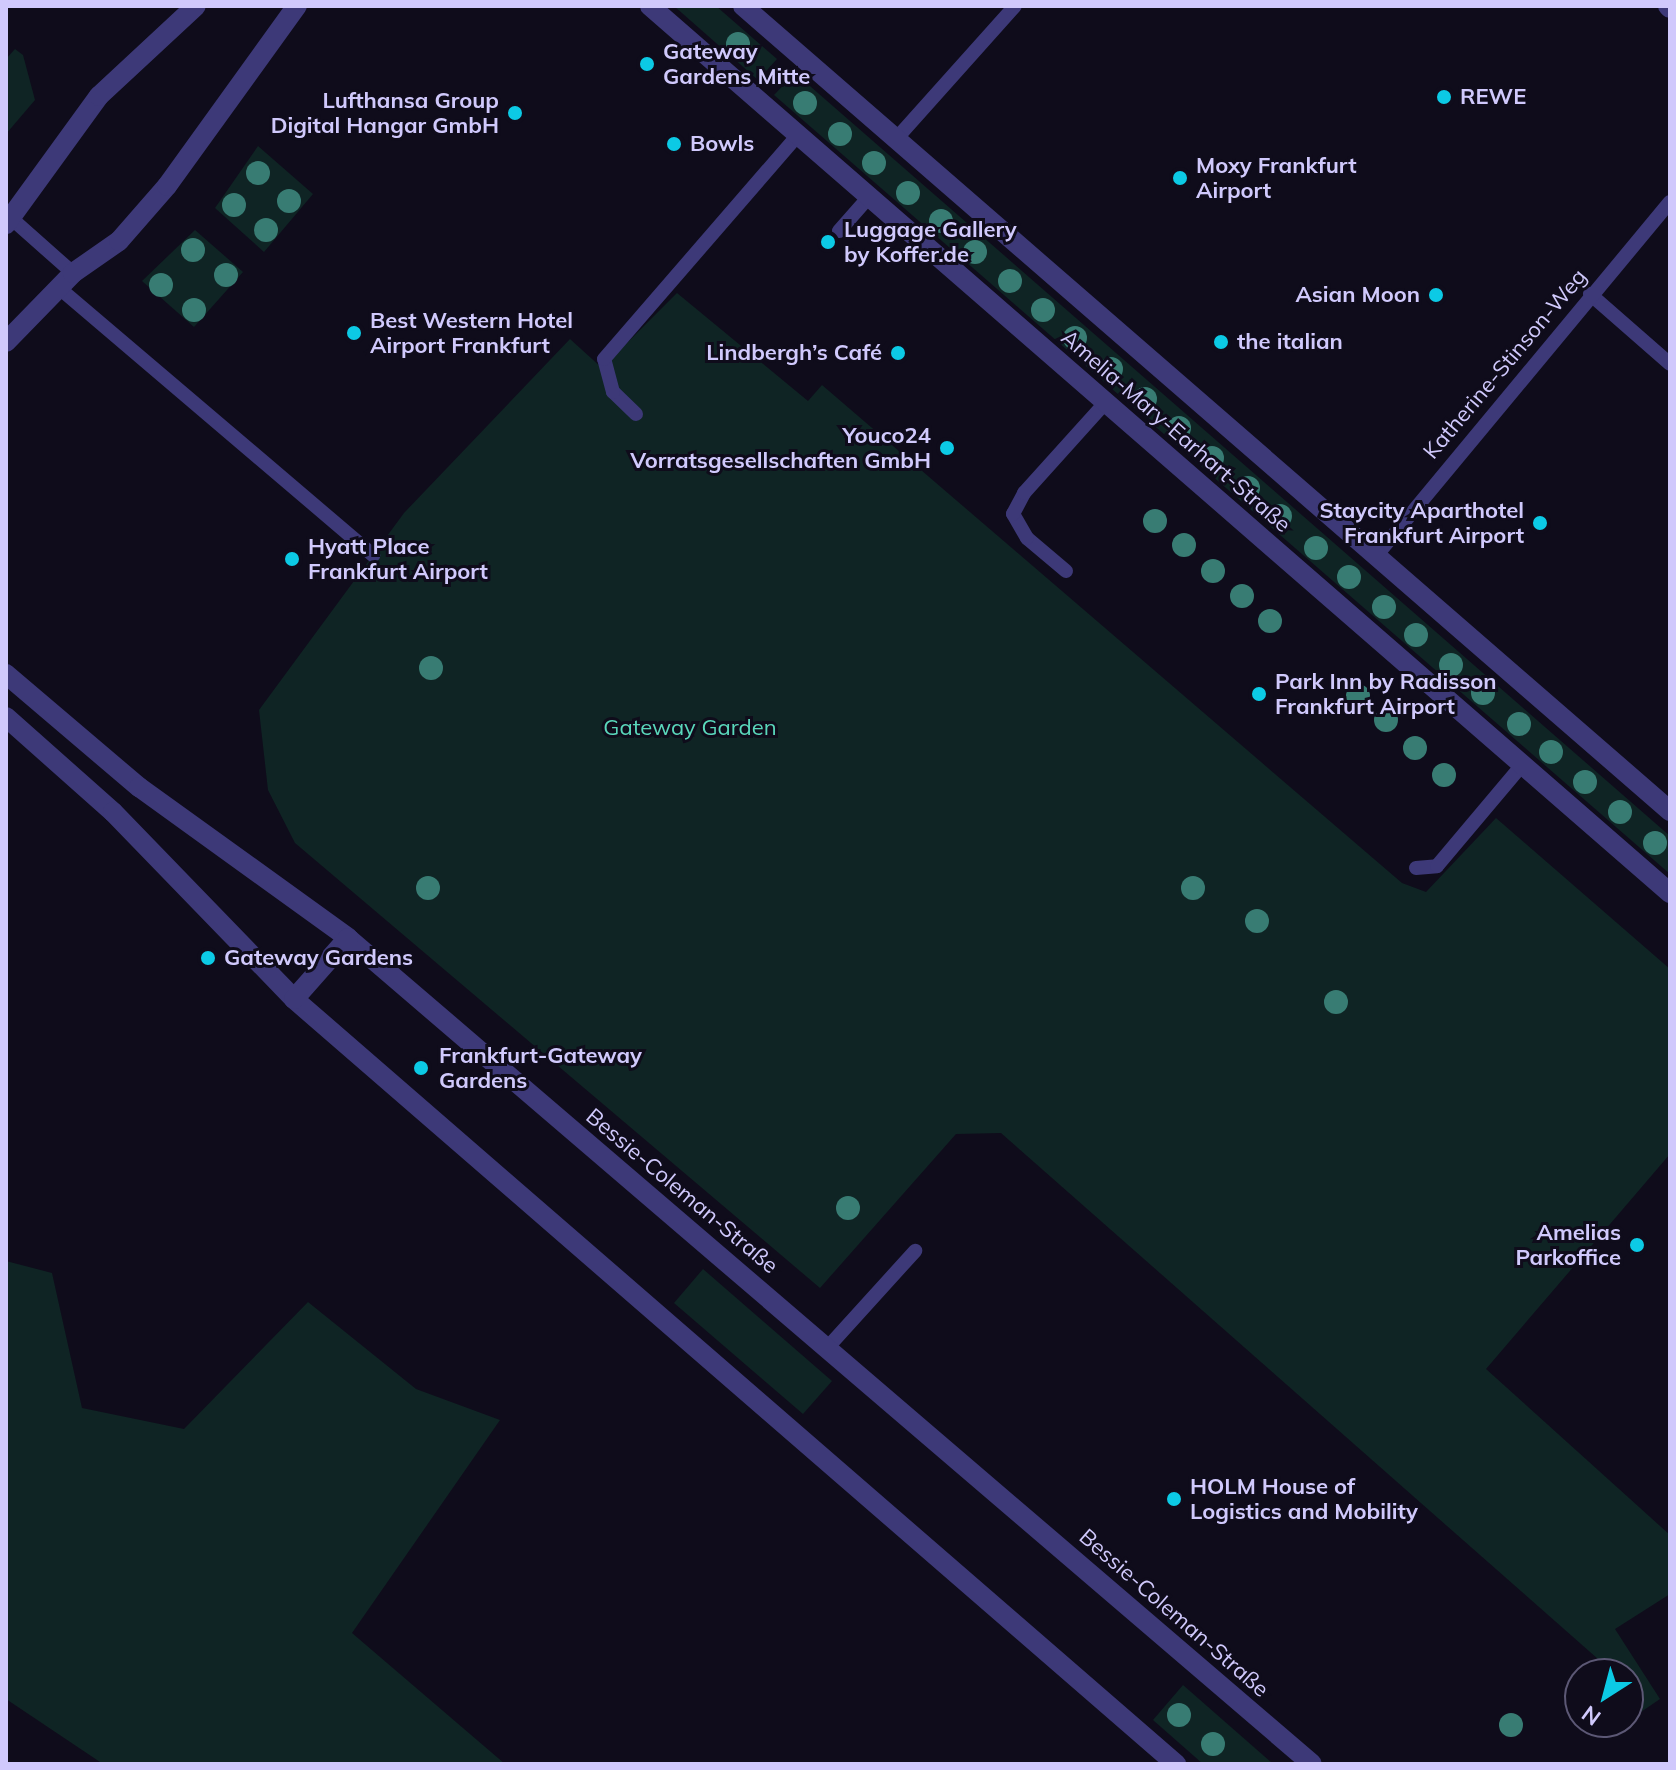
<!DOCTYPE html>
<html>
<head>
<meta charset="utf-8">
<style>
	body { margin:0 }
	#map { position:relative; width:1676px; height:1770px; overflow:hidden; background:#0f0c1b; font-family:Mulish,sans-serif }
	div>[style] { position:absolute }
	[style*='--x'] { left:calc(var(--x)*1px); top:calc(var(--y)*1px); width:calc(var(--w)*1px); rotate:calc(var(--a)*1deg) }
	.green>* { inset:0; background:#0f2424 }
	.lane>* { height:14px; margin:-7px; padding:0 7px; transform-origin:7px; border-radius:7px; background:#3d3978 }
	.street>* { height:20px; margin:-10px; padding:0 10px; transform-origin:10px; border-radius:10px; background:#3d3978 }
	.trees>* { width:24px; height:24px; margin:-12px; border-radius:50%; background:#387c73 }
	.dots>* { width:22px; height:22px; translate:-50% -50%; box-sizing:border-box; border:4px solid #0f0c1b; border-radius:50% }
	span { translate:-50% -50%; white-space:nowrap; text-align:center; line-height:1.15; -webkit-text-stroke:6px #0f0c1b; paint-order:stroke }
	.poi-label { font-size:22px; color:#d0c9fc; font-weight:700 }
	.left { translate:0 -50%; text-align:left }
	.right { translate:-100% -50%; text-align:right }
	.street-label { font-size:22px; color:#d0c9fc }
	.park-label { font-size:22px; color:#5ad7bb }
	.frame { position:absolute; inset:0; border:8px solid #d0c9fc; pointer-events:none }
	.north { position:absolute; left:1564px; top:1658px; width:80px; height:80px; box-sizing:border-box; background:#0f0c1b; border:2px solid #5c5875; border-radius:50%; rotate:216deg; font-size:22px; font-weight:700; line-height:32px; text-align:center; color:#d0c9fc }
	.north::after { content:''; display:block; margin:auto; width:28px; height:36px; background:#0ccae5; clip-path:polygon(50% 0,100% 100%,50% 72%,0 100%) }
</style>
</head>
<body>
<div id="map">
	<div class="green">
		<div style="clip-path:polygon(674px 6px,716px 6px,777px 59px,758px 80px)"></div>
		<div style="clip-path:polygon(15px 49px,23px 55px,35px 100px,6px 134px,6px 59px)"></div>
		<div style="clip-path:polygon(795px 73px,1670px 836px,1670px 874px,774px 95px)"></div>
		<div style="clip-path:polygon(258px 146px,313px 194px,264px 252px,215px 208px)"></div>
		<div style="clip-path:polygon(195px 230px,243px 272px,194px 327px,142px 281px)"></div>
		<div style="clip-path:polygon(677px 293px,808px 401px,822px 385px,1402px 883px,1426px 892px,1496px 818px,1670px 969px,1670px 1154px,1486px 1369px,1670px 1535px,1670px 1594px,1615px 1629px,1660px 1699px,1641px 1712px,1643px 1699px,1628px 1686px,1628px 1674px,1615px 1674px,1001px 1133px,956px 1134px,820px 1288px,295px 843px,268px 790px,259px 710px,404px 513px,570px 339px,602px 368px)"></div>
		<div style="clip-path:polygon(6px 1261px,52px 1273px,82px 1408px,184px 1429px,308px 1302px,416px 1389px,500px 1420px,352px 1633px,505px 1764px,103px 1764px,6px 1699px)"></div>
		<div style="clip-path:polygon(703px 1269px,832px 1381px,803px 1414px,674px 1303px)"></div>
		<div style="clip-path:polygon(1183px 1685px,1273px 1764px,1203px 1764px,1153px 1720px)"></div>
	</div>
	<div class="lane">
		<div style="--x:896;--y:139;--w:178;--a:-48.2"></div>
		<div style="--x:11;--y:218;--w:83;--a:41.6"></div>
		<div style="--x:839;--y:231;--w:45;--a:-48.6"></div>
		<div style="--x:58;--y:287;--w:414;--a:40.4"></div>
		<div style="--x:1590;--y:294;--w:106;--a:41.2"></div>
		<div style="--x:636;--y:414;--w:32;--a:-136"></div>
		<div style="--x:613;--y:392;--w:34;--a:-105"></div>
		<div style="--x:604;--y:359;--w:296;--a:-49.1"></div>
		<div style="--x:1376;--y:556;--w:460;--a:-50.3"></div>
		<div style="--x:1066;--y:571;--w:51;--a:-139.8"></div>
		<div style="--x:1027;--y:538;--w:28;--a:-120"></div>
		<div style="--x:1013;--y:514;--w:24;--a:-62"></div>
		<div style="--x:1024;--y:493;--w:122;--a:-48"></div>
		<div style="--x:1416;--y:868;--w:21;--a:-5"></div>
		<div style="--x:1437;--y:866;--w:132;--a:-49.9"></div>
		<div style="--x:828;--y:1347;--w:130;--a:-47.8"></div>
	</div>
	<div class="street">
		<div style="--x:650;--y:6;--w:1352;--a:41.01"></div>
		<div style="--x:743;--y:6;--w:1228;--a:40.97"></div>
		<div style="--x:1668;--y:6;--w:3;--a:45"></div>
		<div style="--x:6;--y:224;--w:158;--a:-54"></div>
		<div style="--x:99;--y:96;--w:132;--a:-42.9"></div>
		<div style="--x:6;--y:342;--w:96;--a:-45.8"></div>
		<div style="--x:73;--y:273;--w:56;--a:-34.8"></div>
		<div style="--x:119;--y:241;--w:73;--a:-48.9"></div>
		<div style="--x:167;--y:186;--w:222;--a:-54.2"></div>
		<div style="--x:6;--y:674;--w:175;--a:40.4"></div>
		<div style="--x:139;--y:787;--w:258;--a:35.8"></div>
		<div style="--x:348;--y:938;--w:1269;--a:40.59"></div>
		<div style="--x:6;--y:717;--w:143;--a:41.6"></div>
		<div style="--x:113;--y:812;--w:260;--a:45.9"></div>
		<div style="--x:294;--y:999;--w:1168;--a:40.94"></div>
		<div style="--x:294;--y:999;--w:81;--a:-48.5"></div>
	</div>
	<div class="trees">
		<div style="left:738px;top:44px"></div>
		<div style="left:805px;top:103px"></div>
		<div style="left:840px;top:134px"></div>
		<div style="left:874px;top:163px"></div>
		<div style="left:258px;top:173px"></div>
		<div style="left:908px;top:193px"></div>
		<div style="left:289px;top:201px"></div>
		<div style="left:234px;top:205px"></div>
		<div style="left:941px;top:221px"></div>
		<div style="left:266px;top:230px"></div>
		<div style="left:193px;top:250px"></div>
		<div style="left:975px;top:252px"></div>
		<div style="left:226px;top:275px"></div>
		<div style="left:1010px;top:281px"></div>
		<div style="left:161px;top:285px"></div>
		<div style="left:194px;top:310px"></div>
		<div style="left:1043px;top:310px"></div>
		<div style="left:1075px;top:338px"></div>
		<div style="left:1111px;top:369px"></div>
		<div style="left:1145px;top:399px"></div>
		<div style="left:1179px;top:428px"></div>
		<div style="left:1212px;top:458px"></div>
		<div style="left:1248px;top:488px"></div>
		<div style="left:1280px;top:516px"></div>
		<div style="left:1155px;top:521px"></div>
		<div style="left:1184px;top:545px"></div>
		<div style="left:1316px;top:548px"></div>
		<div style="left:1213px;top:571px"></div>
		<div style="left:1349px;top:577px"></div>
		<div style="left:1242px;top:596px"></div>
		<div style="left:1384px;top:607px"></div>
		<div style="left:1270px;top:621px"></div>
		<div style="left:1416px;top:635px"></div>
		<div style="left:1451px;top:665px"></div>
		<div style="left:431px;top:668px"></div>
		<div style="left:1483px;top:693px"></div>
		<div style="left:1358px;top:696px"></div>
		<div style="left:1386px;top:720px"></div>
		<div style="left:1519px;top:724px"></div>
		<div style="left:1415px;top:748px"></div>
		<div style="left:1551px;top:752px"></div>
		<div style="left:1444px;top:775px"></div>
		<div style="left:1585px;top:782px"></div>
		<div style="left:1620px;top:812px"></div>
		<div style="left:1655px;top:843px"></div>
		<div style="left:428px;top:888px"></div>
		<div style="left:1193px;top:888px"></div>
		<div style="left:1257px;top:921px"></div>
		<div style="left:1336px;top:1002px"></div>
		<div style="left:848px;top:1208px"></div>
		<div style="left:1179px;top:1715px"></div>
		<div style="left:1511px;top:1725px"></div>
		<div style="left:1213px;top:1744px"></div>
	</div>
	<div class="dots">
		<div style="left:647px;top:64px;background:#0ccae5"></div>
		<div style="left:1444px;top:97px;background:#0ccae5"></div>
		<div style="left:515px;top:113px;background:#0ccae5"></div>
		<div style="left:674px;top:144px;background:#0ccae5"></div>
		<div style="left:1180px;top:178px;background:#0ccae5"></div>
		<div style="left:828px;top:242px;background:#0ccae5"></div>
		<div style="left:1436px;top:295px;background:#0ccae5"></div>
		<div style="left:354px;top:333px;background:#0ccae5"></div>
		<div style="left:1221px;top:342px;background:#0ccae5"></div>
		<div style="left:898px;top:353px;background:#0ccae5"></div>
		<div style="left:947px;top:448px;background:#0ccae5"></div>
		<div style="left:1540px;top:523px;background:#0ccae5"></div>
		<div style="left:292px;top:559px;background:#0ccae5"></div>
		<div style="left:1259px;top:694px;background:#0ccae5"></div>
		<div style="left:208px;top:958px;background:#0ccae5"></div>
		<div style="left:421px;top:1068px;background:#0ccae5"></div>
		<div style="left:1637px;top:1245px;background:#0ccae5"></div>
		<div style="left:1174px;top:1499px;background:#0ccae5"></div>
	</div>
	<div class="poi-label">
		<span class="left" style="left:663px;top:64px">Gateway<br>Gardens Mitte</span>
		<span class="left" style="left:1460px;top:97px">REWE</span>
		<span class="right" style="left:499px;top:113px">Lufthansa Group<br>Digital Hangar GmbH</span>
		<span class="left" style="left:690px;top:144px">Bowls</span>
		<span class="left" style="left:1196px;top:178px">Moxy Frankfurt<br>Airport</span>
		<span class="left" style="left:844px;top:242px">Luggage Gallery<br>by Koffer.de</span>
		<span class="right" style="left:1420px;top:295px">Asian Moon</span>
		<span class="left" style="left:370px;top:333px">Best Western Hotel<br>Airport Frankfurt</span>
		<span class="left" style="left:1237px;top:342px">the italian</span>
		<span class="right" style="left:882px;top:353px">Lindbergh’s Café</span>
		<span class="right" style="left:931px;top:448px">Youco24<br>Vorratsgesellschaften GmbH</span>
		<span class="right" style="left:1524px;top:523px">Staycity Aparthotel<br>Frankfurt Airport</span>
		<span class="left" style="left:308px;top:559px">Hyatt Place<br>Frankfurt Airport</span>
		<span class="left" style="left:1275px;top:694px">Park Inn by Radisson<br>Frankfurt Airport</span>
		<span class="left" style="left:224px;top:958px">Gateway Gardens</span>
		<span class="left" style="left:439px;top:1068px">Frankfurt-Gateway<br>Gardens</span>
		<span class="right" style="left:1621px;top:1245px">Amelias<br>Parkoffice</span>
		<span class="left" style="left:1190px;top:1499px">HOLM House of<br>Logistics and Mobility</span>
	</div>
	<div class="street-label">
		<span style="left:1505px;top:364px;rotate:-50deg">Katherine-Stinson-Weg</span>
		<span style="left:1176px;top:431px;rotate:41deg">Amelia-Mary-Earhart-Straße</span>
		<span style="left:682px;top:1191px;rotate:40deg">Bessie-Coleman-Straße</span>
		<span style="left:1174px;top:1613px;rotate:41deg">Bessie-Coleman-Straße</span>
	</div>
	<div class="park-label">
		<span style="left:690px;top:728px">Gateway Garden</span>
	</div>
	<div class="frame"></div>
	<div class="north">N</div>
</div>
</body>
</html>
